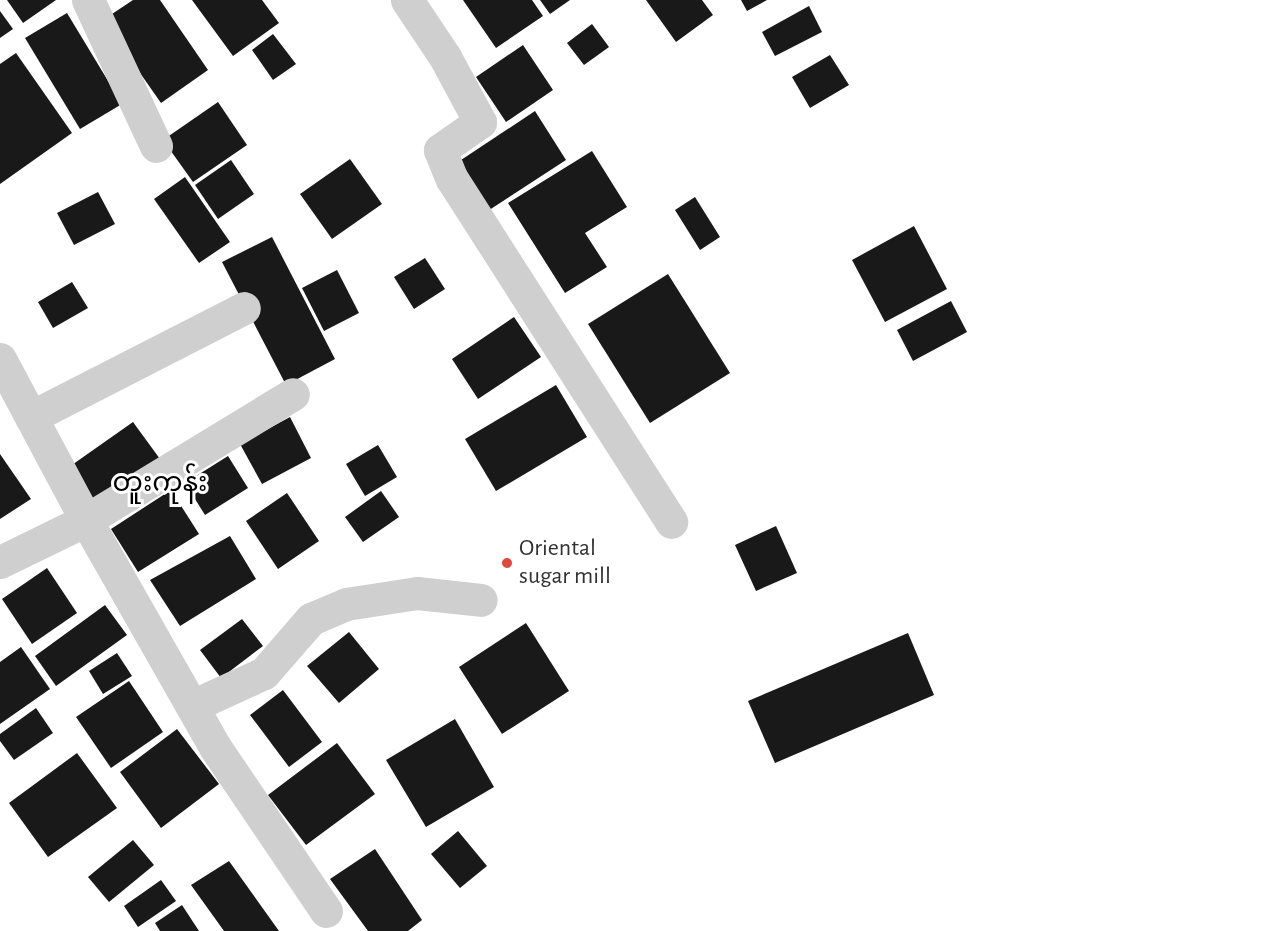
<!DOCTYPE html>
<html>
<head>
<meta charset="utf-8">
<style>
	body { margin:0 }
	#map { position:relative; width:1268px; height:931px; overflow:hidden; background:#fff; font-family:"Alegreya Sans","Noto Sans Myanmar",sans-serif }
	div>[style] { position:absolute }
	[style*='--x'] { left:calc(var(--x)*1px); top:calc(var(--y)*1px); width:calc(var(--w)*1px); rotate:calc(var(--a)*1deg) }
	.building>* { inset:0; background:#191919 }
	.minor>* { height:33px; margin:-16.5px; padding:0 16.5px; transform-origin:16.5px; border-radius:16.5px; background:#cfcfcf }
	.dots>* { width:16px; height:16px; translate:-50% -50%; box-sizing:border-box; border:3px solid #fff; border-radius:50% }
	span { translate:-50% -50%; white-space:nowrap; text-align:center; line-height:1.15; -webkit-text-stroke:6px #fff; paint-order:stroke }
	.poi-label { font-size:24px; color:#323232 }
	.left { translate:0 -50%; text-align:left }
	.quarter-label { font-size:27px; color:#000 }
</style>
</head>
<body>
<div id="map">
	<div class="building">
		<div style="clip-path:polygon(7px 0,56px 0,23px 23px)"></div>
		<div style="clip-path:polygon(133px 0,160px 0,208px 70px,161px 103px,103px 20px)"></div>
		<div style="clip-path:polygon(192px 0,262px 0,279px 23px,233px 56px)"></div>
		<div style="clip-path:polygon(463px 0,532px 0,543px 16px,496px 48px)"></div>
		<div style="clip-path:polygon(540px 0,570px 0,550px 14px)"></div>
		<div style="clip-path:polygon(646px 0,702px 0,713px 15px,676px 42px)"></div>
		<div style="clip-path:polygon(741px 0,767px 0,747px 11px)"></div>
		<div style="clip-path:polygon(809px 6px,822px 32px,775px 56px,762px 32px)"></div>
		<div style="clip-path:polygon(0 11px,13px 29px,0 38px)"></div>
		<div style="clip-path:polygon(67px 13px,122px 104px,80px 129px,25px 38px)"></div>
		<div style="clip-path:polygon(592px 24px,609px 47px,584px 65px,567px 43px)"></div>
		<div style="clip-path:polygon(273px 34px,296px 64px,273px 80px,252px 50px)"></div>
		<div style="clip-path:polygon(523px 45px,553px 90px,506px 122px,476px 77px)"></div>
		<div style="clip-path:polygon(16px 53px,72px 133px,0 184px,0 64px)"></div>
		<div style="clip-path:polygon(830px 55px,849px 85px,810px 108px,792px 77px)"></div>
		<div style="clip-path:polygon(218px 102px,247px 145px,193px 182px,163px 140px)"></div>
		<div style="clip-path:polygon(535px 111px,566px 160px,480px 216px,449px 168px)"></div>
		<div style="clip-path:polygon(592px 151px,627px 207px,585px 233px,607px 267px,565px 293px,508px 203px)"></div>
		<div style="clip-path:polygon(350px 159px,382px 204px,332px 239px,300px 194px)"></div>
		<div style="clip-path:polygon(231px 160px,254px 194px,218px 219px,195px 185px)"></div>
		<div style="clip-path:polygon(185px 177px,230px 242px,199px 263px,154px 199px)"></div>
		<div style="clip-path:polygon(98px 192px,115px 224px,74px 245px,57px 213px)"></div>
		<div style="clip-path:polygon(695px 197px,720px 237px,700px 250px,675px 210px)"></div>
		<div style="clip-path:polygon(914px 226px,947px 289px,885px 322px,852px 260px)"></div>
		<div style="clip-path:polygon(272px 237px,335px 359px,286px 385px,222px 262px)"></div>
		<div style="clip-path:polygon(425px 258px,445px 289px,414px 309px,394px 277px)"></div>
		<div style="clip-path:polygon(337px 270px,359px 313px,324px 331px,302px 288px)"></div>
		<div style="clip-path:polygon(668px 274px,730px 373px,650px 423px,588px 324px)"></div>
		<div style="clip-path:polygon(72px 282px,88px 308px,53px 328px,38px 302px)"></div>
		<div style="clip-path:polygon(951px 301px,967px 332px,913px 361px,897px 330px)"></div>
		<div style="clip-path:polygon(514px 317px,541px 357px,478px 399px,452px 359px)"></div>
		<div style="clip-path:polygon(556px 385px,587px 437px,496px 491px,465px 439px)"></div>
		<div style="clip-path:polygon(290px 417px,311px 458px,262px 484px,240px 444px)"></div>
		<div style="clip-path:polygon(133px 422px,160px 459px,95px 505px,69px 467px)"></div>
		<div style="clip-path:polygon(378px 445px,397px 477px,365px 496px,346px 464px)"></div>
		<div style="clip-path:polygon(0 454px,31px 499px,0 519px)"></div>
		<div style="clip-path:polygon(228px 456px,248px 488px,205px 515px,185px 483px)"></div>
		<div style="clip-path:polygon(171px 490px,199px 534px,138px 572px,111px 529px)"></div>
		<div style="clip-path:polygon(381px 491px,399px 517px,363px 542px,345px 517px)"></div>
		<div style="clip-path:polygon(287px 493px,319px 541px,278px 569px,246px 521px)"></div>
		<div style="clip-path:polygon(776px 526px,797px 573px,756px 591px,735px 545px)"></div>
		<div style="clip-path:polygon(230px 536px,256px 579px,180px 626px,150px 580px)"></div>
		<div style="clip-path:polygon(47px 568px,77px 613px,32px 644px,2px 599px)"></div>
		<div style="clip-path:polygon(105px 605px,127px 635px,56px 686px,35px 656px)"></div>
		<div style="clip-path:polygon(242px 619px,263px 646px,221px 678px,200px 650px)"></div>
		<div style="clip-path:polygon(526px 623px,569px 691px,502px 734px,459px 667px)"></div>
		<div style="clip-path:polygon(349px 632px,379px 669px,339px 703px,307px 666px)"></div>
		<div style="clip-path:polygon(908px 633px,934px 695px,775px 763px,748px 701px)"></div>
		<div style="clip-path:polygon(21px 647px,50px 689px,0 724px,0 662px)"></div>
		<div style="clip-path:polygon(117px 653px,132px 676px,103px 694px,89px 671px)"></div>
		<div style="clip-path:polygon(129px 681px,163px 732px,111px 768px,76px 717px)"></div>
		<div style="clip-path:polygon(283px 690px,322px 742px,289px 767px,250px 715px)"></div>
		<div style="clip-path:polygon(36px 708px,53px 733px,14px 760px,0 741px,0 734px)"></div>
		<div style="clip-path:polygon(455px 719px,494px 787px,426px 827px,386px 760px)"></div>
		<div style="clip-path:polygon(177px 729px,219px 784px,161px 828px,120px 772px)"></div>
		<div style="clip-path:polygon(337px 743px,375px 794px,306px 845px,268px 795px)"></div>
		<div style="clip-path:polygon(77px 753px,117px 808px,48px 857px,9px 803px)"></div>
		<div style="clip-path:polygon(458px 831px,487px 866px,460px 888px,431px 854px)"></div>
		<div style="clip-path:polygon(133px 840px,154px 865px,109px 902px,88px 877px)"></div>
		<div style="clip-path:polygon(375px 849px,422px 920px,408px 931px,368px 931px,330px 879px)"></div>
		<div style="clip-path:polygon(229px 861px,279px 931px,224px 931px,191px 885px)"></div>
		<div style="clip-path:polygon(161px 880px,176px 901px,138px 927px,124px 906px)"></div>
		<div style="clip-path:polygon(182px 905px,199px 931px,160px 931px,155px 923px)"></div>
	</div>
	<div class="minor">
		<div style="--x:88;--y:0;--w:161;--a:65"></div>
		<div style="--x:407;--y:0;--w:69;--a:56.3"></div>
		<div style="--x:445;--y:57;--w:74;--a:61.7"></div>
		<div style="--x:480;--y:122;--w:49;--a:145"></div>
		<div style="--x:440;--y:150;--w:31;--a:68"></div>
		<div style="--x:452;--y:179;--w:407;--a:57.4"></div>
		<div style="--x:0;--y:359;--w:183;--a:61.9"></div>
		<div style="--x:86;--y:520;--w:261;--a:60.4"></div>
		<div style="--x:215;--y:747;--w:198;--a:55.9"></div>
		<div style="--x:31;--y:417;--w:239;--a:-27.1"></div>
		<div style="--x:0;--y:562;--w:96;--a:-26"></div>
		<div style="--x:86;--y:520;--w:242;--a:-31.3"></div>
		<div style="--x:192;--y:706;--w:79;--a:-24.6"></div>
		<div style="--x:264;--y:673;--w:72;--a:-49"></div>
		<div style="--x:311;--y:619;--w:38;--a:-23"></div>
		<div style="--x:346;--y:604;--w:72;--a:-8.8"></div>
		<div style="--x:417;--y:593;--w:64;--a:6.2"></div>
	</div>
	<div class="dots">
		<div style="left:507px;top:563px;background:#e1483c"></div>
	</div>
	<div class="poi-label">
		<span class="left" style="left:519px;top:563px">Oriental<br>sugar mill</span>
	</div>
	<div class="quarter-label">
		<span style="left:160px;top:483px">တူးကုန်း</span>
	</div>
</div>
</body>
</html>
